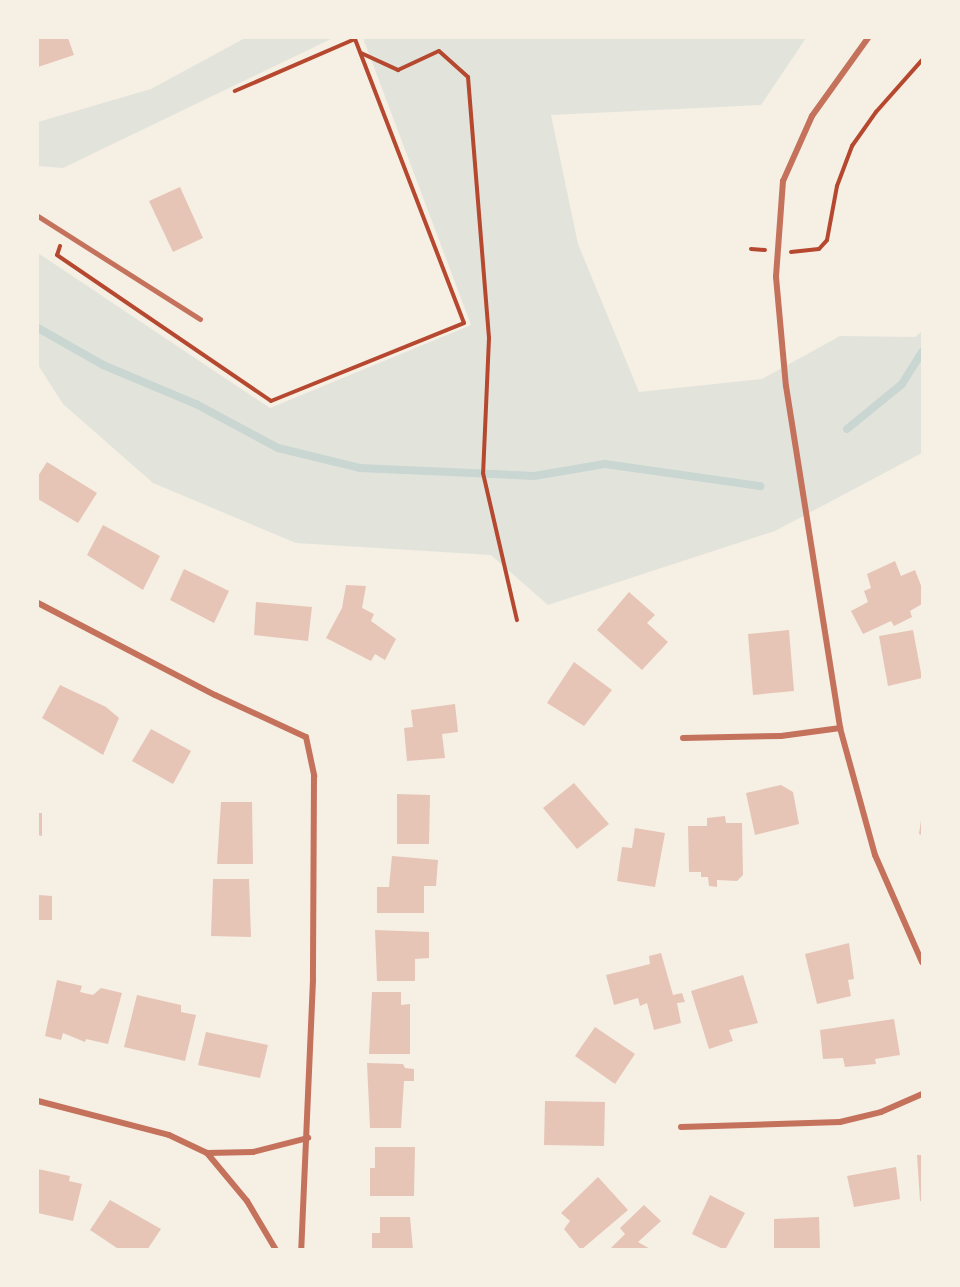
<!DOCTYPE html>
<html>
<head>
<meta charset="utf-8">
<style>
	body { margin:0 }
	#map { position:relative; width:960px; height:1287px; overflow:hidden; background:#f6efe4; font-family:Commissioner,sans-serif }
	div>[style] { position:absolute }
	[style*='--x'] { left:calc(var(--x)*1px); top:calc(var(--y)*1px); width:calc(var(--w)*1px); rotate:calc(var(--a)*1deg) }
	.green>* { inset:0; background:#e2e4dc }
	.stream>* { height:8px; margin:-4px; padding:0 4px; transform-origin:4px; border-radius:4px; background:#c9d6d2 }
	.building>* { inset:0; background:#e6c5b7 }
	.path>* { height:4px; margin:-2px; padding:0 2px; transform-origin:2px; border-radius:2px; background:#b5482f }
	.service>* { height:4.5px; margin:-2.25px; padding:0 2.25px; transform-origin:2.25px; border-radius:2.25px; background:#c5725c }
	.minor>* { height:6px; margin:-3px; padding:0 3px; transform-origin:3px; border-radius:3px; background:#c5725c }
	span { translate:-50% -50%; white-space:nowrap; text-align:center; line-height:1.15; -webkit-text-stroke:6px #f6efe4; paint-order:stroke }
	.frame { position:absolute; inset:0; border:39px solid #f6efe4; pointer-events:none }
</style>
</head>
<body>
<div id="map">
	<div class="green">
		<div style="clip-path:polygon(245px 38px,333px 38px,63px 168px,38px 166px,38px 122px,151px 89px)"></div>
		<div style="clip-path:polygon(363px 38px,806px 38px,761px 105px,551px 115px,578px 244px,639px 392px,762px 379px,840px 336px,915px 337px,922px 331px,922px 453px,775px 531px,548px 605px,491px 555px,296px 543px,153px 483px,63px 404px,38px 365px,38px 253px,270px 408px,471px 325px)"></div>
	</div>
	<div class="stream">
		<div style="--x:38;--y:328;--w:75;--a:29.6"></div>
		<div style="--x:103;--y:365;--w:101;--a:22.8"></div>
		<div style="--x:196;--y:404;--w:93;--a:28.2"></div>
		<div style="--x:278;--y:448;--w:84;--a:13.7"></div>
		<div style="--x:360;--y:468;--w:174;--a:2.6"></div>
		<div style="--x:534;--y:476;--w:72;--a:-9.6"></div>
		<div style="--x:605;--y:464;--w:157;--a:8.1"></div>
		<div style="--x:847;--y:429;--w:71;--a:-39.3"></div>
		<div style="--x:902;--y:384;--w:38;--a:-58"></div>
	</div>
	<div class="building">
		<div style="clip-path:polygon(38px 38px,68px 38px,74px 55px,38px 67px)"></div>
		<div style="clip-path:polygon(180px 187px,203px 238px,173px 252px,149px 201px)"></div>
		<div style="clip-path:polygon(47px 462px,97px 493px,78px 523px,38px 499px,38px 476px)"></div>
		<div style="clip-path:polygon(103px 525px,160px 556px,143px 590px,87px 555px)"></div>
		<div style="clip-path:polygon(895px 561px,901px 576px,915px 570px,922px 588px,922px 604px,910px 611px,912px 617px,894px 626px,891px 621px,863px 634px,851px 611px,868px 602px,864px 591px,871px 588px,867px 574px)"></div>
		<div style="clip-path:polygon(184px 569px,229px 591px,214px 623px,170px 600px)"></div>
		<div style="clip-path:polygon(346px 585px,366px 586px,362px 608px,374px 614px,371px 621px,396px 639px,385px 660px,375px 654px,371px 661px,326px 638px,342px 608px)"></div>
		<div style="clip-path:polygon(629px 592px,655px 615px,647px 623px,668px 642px,642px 670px,597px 630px)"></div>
		<div style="clip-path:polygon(256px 602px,312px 607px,308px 641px,254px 635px)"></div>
		<div style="clip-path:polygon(789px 630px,794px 691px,753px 695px,748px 634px)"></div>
		<div style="clip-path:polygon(913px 630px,922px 678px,888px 686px,879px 636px)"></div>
		<div style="clip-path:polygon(574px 662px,612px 690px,584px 726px,547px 703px)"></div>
		<div style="clip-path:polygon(60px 685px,106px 707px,119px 718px,103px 755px,42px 718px)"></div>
		<div style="clip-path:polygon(455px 704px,458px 732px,442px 734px,445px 758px,407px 761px,404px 728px,413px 727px,411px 710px)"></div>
		<div style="clip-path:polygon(151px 729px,191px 751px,173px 784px,132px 761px)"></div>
		<div style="clip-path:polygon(574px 783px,609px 824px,577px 849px,543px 808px)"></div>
		<div style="clip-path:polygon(781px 785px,793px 792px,799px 824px,755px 835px,746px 793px)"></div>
		<div style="clip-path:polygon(397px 794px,430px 795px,429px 844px,397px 844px)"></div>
		<div style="clip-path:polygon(221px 802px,252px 802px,253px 864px,217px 864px)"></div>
		<div style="clip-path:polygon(38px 813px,42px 813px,42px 836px,38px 835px)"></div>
		<div style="clip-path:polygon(725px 816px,726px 823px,742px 823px,743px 875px,737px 881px,717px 880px,717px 887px,709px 886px,708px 877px,701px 877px,701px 872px,689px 872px,688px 826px,707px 826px,707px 818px)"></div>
		<div style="clip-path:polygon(921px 820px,922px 820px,922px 835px,919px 834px)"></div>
		<div style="clip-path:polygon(635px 828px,665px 833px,655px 887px,617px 881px,622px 847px,632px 848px)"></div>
		<div style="clip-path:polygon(392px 856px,438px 860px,436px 886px,424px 886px,424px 913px,377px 913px,377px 887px,389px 887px)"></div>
		<div style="clip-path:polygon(213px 879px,249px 879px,251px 937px,211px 936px)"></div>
		<div style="clip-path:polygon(39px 895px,52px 896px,52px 920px,38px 920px)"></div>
		<div style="clip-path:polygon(375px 930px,429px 932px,429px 958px,415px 959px,415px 981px,377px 981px)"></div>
		<div style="clip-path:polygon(849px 943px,854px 979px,848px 980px,851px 996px,817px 1004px,805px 954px)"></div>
		<div style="clip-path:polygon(661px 953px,673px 995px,682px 993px,685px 1002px,677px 1003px,681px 1023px,654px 1030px,647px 1003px,640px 1006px,638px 998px,614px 1005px,606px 975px,650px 964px,649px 956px)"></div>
		<div style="clip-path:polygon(743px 975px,758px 1023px,729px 1030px,733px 1041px,709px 1049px,691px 991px)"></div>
		<div style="clip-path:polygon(57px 980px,82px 986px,80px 992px,93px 995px,101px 988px,122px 993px,108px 1044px,86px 1039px,85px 1042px,63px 1033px,61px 1040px,45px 1036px)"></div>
		<div style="clip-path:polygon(372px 992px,401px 992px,401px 1005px,410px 1004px,410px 1054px,369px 1054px)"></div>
		<div style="clip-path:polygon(137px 995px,181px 1005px,181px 1012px,196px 1015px,185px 1061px,124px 1047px)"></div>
		<div style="clip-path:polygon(894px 1019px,900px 1055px,875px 1059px,876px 1064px,845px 1067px,843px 1058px,823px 1059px,820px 1030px)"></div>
		<div style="clip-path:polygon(595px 1027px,635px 1054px,615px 1084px,575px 1056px)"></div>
		<div style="clip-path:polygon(206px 1032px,268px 1045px,260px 1078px,198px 1065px)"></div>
		<div style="clip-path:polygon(367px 1063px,403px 1064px,405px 1068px,414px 1069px,414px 1081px,404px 1081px,401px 1128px,370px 1128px)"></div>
		<div style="clip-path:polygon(545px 1101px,605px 1102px,604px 1146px,544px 1145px)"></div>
		<div style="clip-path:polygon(375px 1147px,415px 1147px,414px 1196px,370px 1196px,370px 1168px,375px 1168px)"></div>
		<div style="clip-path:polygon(917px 1155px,922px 1155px,922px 1201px,920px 1201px)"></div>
		<div style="clip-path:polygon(896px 1167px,900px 1199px,854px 1207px,847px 1176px)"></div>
		<div style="clip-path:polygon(38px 1169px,70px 1176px,69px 1181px,82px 1184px,73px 1221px,38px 1213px)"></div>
		<div style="clip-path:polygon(598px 1177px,628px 1210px,581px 1250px,564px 1229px,570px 1221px,561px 1213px)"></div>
		<div style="clip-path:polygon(710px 1195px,745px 1213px,725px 1250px,692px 1234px)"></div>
		<div style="clip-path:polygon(110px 1200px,161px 1229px,147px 1250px,120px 1250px,90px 1230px)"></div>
		<div style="clip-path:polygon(644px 1205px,661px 1221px,638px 1242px,652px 1250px,609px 1250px,625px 1234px,620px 1228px)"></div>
		<div style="clip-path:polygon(380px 1217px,410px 1217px,413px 1250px,372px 1250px,372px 1233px,380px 1233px)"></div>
		<div style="clip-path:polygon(819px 1217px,820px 1250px,774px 1250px,774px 1219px)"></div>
	</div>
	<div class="path">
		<div style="--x:361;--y:53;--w:41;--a:24.7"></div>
		<div style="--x:398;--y:70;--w:45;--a:-24.9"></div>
		<div style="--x:439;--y:51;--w:39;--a:42"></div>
		<div style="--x:468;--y:77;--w:262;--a:85.4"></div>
		<div style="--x:489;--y:338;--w:135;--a:92.5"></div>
		<div style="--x:483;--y:473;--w:151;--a:77"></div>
		<div style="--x:60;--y:246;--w:9;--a:108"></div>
		<div style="--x:57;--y:255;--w:259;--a:34.3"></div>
		<div style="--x:271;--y:401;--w:208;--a:-22"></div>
		<div style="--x:464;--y:323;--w:304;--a:-111"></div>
		<div style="--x:355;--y:39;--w:131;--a:156.6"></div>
		<div style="--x:751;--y:249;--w:14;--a:4"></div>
		<div style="--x:791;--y:252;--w:28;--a:-6"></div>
		<div style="--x:819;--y:249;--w:12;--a:-48"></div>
		<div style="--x:827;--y:240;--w:55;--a:-79.5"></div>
		<div style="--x:837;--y:186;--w:43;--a:-69.4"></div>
		<div style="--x:852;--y:146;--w:42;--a:-54.8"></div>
		<div style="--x:876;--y:112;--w:69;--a:-48.5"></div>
	</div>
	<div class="service">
		<div style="--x:38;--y:216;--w:192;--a:32.4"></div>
	</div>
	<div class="minor">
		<div style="--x:868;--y:38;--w:96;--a:125.7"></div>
		<div style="--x:812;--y:116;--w:71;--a:114"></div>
		<div style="--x:783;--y:181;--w:96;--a:94.2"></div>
		<div style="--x:776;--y:277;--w:109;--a:84.8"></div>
		<div style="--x:786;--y:386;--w:346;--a:81"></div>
		<div style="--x:840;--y:728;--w:132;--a:74.6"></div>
		<div style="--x:875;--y:855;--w:117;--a:66.3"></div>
		<div style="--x:38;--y:603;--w:199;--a:27.5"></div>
		<div style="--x:215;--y:695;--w:100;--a:24.8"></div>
		<div style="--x:306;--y:737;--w:40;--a:78"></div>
		<div style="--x:314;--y:776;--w:204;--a:90.3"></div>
		<div style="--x:313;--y:980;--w:270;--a:92.5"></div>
		<div style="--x:683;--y:738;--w:98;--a:-1.2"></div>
		<div style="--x:781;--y:736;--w:60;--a:-7.7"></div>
		<div style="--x:38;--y:1101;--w:135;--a:14.5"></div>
		<div style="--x:169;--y:1135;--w:42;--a:25.3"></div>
		<div style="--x:207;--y:1153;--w:62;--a:50.2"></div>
		<div style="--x:247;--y:1201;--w:57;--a:59.4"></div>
		<div style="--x:681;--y:1127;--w:159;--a:-1.8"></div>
		<div style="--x:840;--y:1122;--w:42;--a:-13.7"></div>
		<div style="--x:881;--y:1112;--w:45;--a:-23.7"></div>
		<div style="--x:207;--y:1153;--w:46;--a:-1.2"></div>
		<div style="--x:253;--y:1152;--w:57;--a:-14.3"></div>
	</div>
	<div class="frame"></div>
</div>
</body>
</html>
